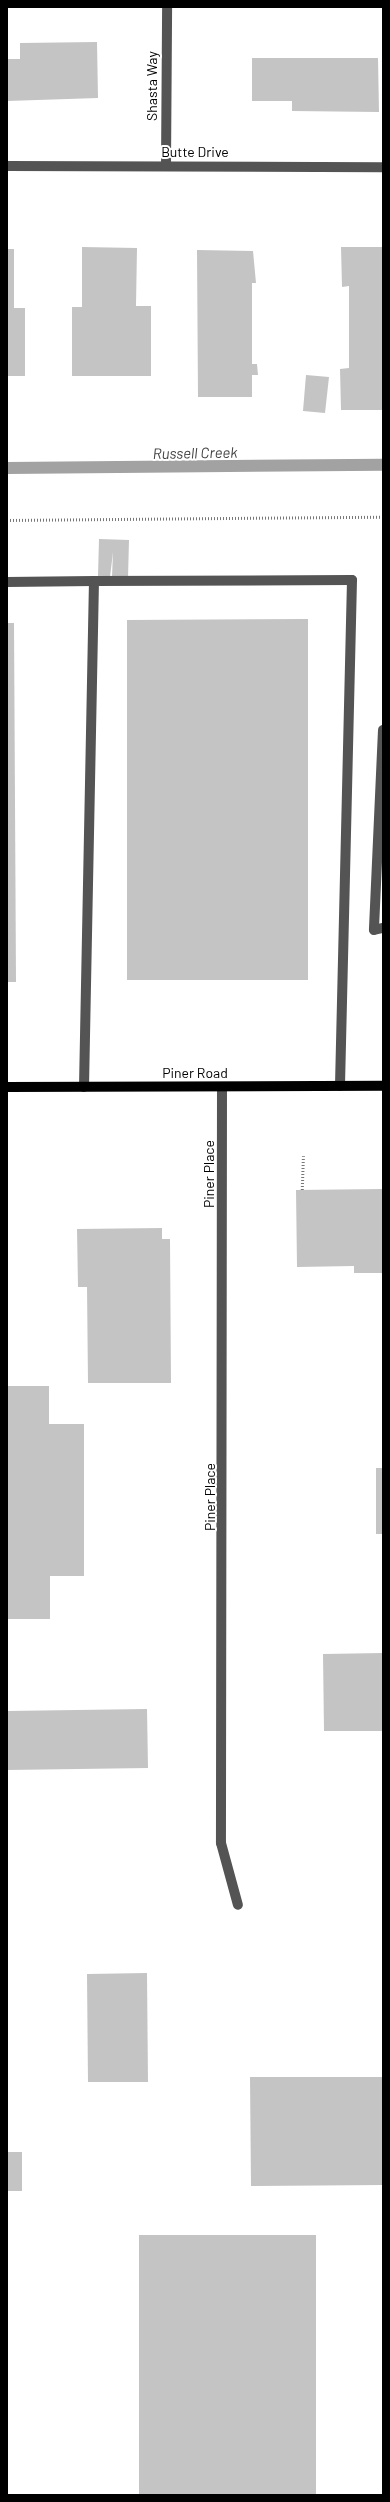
<!DOCTYPE html>
<html>
<head>
<meta charset="utf-8">
<style>
	body { margin:0 }
	#map { position:relative; width:390px; height:2502px; overflow:hidden; background:#fff; font-family:Barlow,sans-serif }
	div>[style] { position:absolute }
	[style*='--x'] { left:calc(var(--x)*1px); top:calc(var(--y)*1px); width:calc(var(--w)*1px); rotate:calc(var(--a)*1deg) }
	.stream>* { height:12px; margin:-6px; padding:0 6px; transform-origin:6px; border-radius:6px; background:#a2a2a2 }
	.building>* { inset:0; background:#c4c4c4 }
	.path>* { height:2.5px; margin-top:-1.25px; transform-origin:0; background:repeating-linear-gradient(90deg,#767676 0 1px,transparent 0 3px) }
	.minor>* { height:10px; margin:-5px; padding:0 5px; transform-origin:5px; border-radius:5px; background:#545454 }
	.major>* { height:10px; margin:-5px; padding:0 5px; transform-origin:5px; border-radius:5px; background:#000 }
	span { translate:-50% -50%; white-space:nowrap; text-align:center; line-height:1.15; -webkit-text-stroke:4px #fff; paint-order:stroke }
	.street-label { font-size:14px; color:#000 }
	.water-label { font-size:15px; color:#434343; font-style:italic }
	.frame { position:absolute; inset:0; border:8px solid #000; pointer-events:none }
</style>
</head>
<body>
<div id="map">
	<div class="stream">
		<div style="--x:7;--y:468;--w:376;--a:-0.5"></div>
	</div>
	<div class="building">
		<div style="clip-path:polygon(97px 42px,98px 98px,7px 101px,7px 59px,20px 59px,20px 43px)"></div>
		<div style="clip-path:polygon(252px 58px,378px 58px,379px 112px,292px 111px,292px 101px,252px 101px)"></div>
		<div style="clip-path:polygon(82px 247px,137px 248px,136px 306px,151px 306px,151px 376px,72px 376px,72px 307px,82px 307px)"></div>
		<div style="clip-path:polygon(341px 247px,383px 247px,383px 410px,341px 410px,340px 369px,349px 368px,349px 286px,342px 287px)"></div>
		<div style="clip-path:polygon(7px 249px,14px 249px,14px 308px,25px 308px,25px 376px,7px 376px)"></div>
		<div style="clip-path:polygon(197px 250px,253px 251px,256px 283px,252px 283px,252px 364px,257px 364px,258px 375px,252px 375px,252px 397px,198px 397px)"></div>
		<div style="clip-path:polygon(306px 375px,329px 377px,325px 413px,303px 411px)"></div>
		<div style="clip-path:polygon(99px 539px,129px 540px,128px 578px,112px 577px,113px 552px,110px 577px,98px 576px)"></div>
		<div style="clip-path:polygon(308px 619px,308px 980px,127px 980px,127px 620px)"></div>
		<div style="clip-path:polygon(7px 623px,14px 623px,16px 982px,7px 982px)"></div>
		<div style="clip-path:polygon(383px 1189px,383px 1273px,354px 1273px,354px 1266px,297px 1267px,296px 1190px)"></div>
		<div style="clip-path:polygon(162px 1228px,162px 1239px,170px 1239px,171px 1383px,88px 1383px,87px 1287px,78px 1287px,77px 1229px)"></div>
		<div style="clip-path:polygon(7px 1386px,49px 1386px,49px 1424px,84px 1424px,84px 1576px,50px 1576px,50px 1619px,7px 1619px)"></div>
		<div style="clip-path:polygon(376px 1468px,383px 1468px,383px 1534px,376px 1534px)"></div>
		<div style="clip-path:polygon(383px 1653px,383px 1731px,324px 1731px,323px 1654px)"></div>
		<div style="clip-path:polygon(147px 1709px,148px 1768px,7px 1770px,7px 1711px)"></div>
		<div style="clip-path:polygon(147px 1973px,148px 2082px,88px 2082px,87px 1974px)"></div>
		<div style="clip-path:polygon(250px 2077px,383px 2077px,383px 2185px,251px 2186px)"></div>
		<div style="clip-path:polygon(7px 2152px,22px 2152px,22px 2191px,7px 2191px)"></div>
		<div style="clip-path:polygon(139px 2235px,316px 2235px,316px 2495px,139px 2495px)"></div>
	</div>
	<div class="path">
		<div style="--x:7;--y:520;--w:376;--a:-0.5"></div>
		<div style="--x:302;--y:1190;--w:34;--a:-88"></div>
	</div>
	<div class="minor">
		<div style="--x:7;--y:166;--w:376;--a:0.2"></div>
		<div style="--x:166;--y:166;--w:159;--a:-89.6"></div>
		<div style="--x:7;--y:582;--w:87;--a:-0.7"></div>
		<div style="--x:383;--y:730;--w:200;--a:92.6"></div>
		<div style="--x:374;--y:930;--w:9;--a:-13"></div>
		<div style="--x:84;--y:1087;--w:506;--a:-88.87"></div>
		<div style="--x:94;--y:581;--w:258;--a:-0.2"></div>
		<div style="--x:352;--y:580;--w:506;--a:91.36"></div>
		<div style="--x:222;--y:1087;--w:756;--a:90.08"></div>
		<div style="--x:221;--y:1843;--w:64;--a:74.7"></div>
	</div>
	<div class="major">
		<div style="--x:7;--y:1087;--w:376;--a:-0.2"></div>
	</div>
	<div class="street-label">
		<span style="left:152px;top:86px;rotate:-90deg">Shasta Way</span>
		<span style="left:195px;top:152px">Butte Drive</span>
		<span style="left:195px;top:1073px">Piner Road</span>
		<span style="left:209px;top:1174px;rotate:-90deg">Piner Place</span>
		<span style="left:210px;top:1497px;rotate:-90deg">Piner Place</span>
	</div>
	<div class="water-label">
		<span style="left:195px;top:453px;rotate:-1deg">Russell Creek</span>
	</div>
	<div class="frame"></div>
</div>
</body>
</html>
